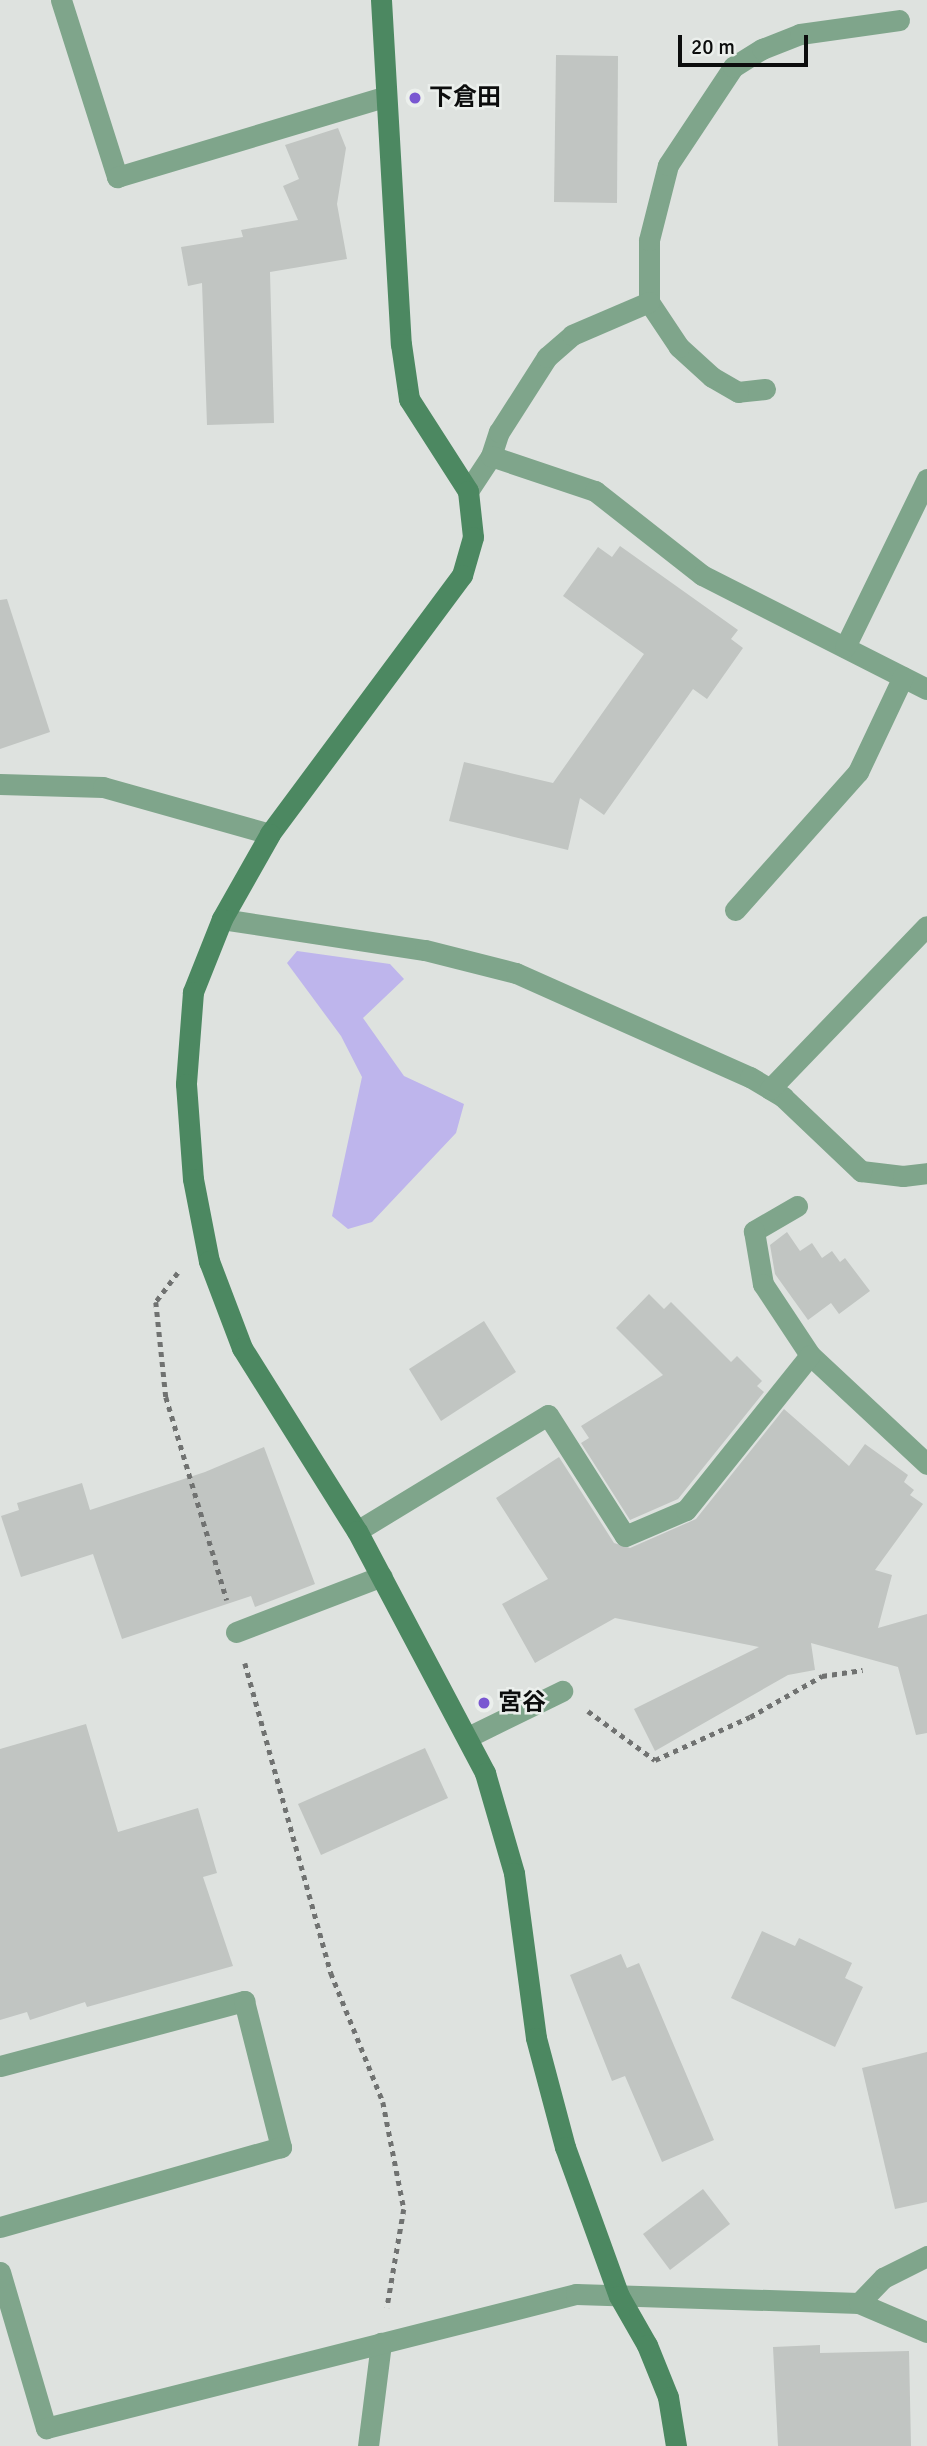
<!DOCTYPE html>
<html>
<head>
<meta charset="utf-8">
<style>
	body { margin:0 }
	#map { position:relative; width:927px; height:2446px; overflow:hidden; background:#dee2df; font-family:Signika,"Noto Sans JP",sans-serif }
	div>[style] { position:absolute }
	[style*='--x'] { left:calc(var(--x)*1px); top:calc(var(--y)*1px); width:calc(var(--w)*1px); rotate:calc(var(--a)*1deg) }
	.green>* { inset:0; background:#beb5ec }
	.building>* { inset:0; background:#c1c5c2 }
	.path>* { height:4.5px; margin-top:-2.25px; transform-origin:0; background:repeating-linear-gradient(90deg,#707271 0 5px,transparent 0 10px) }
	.lane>* { height:21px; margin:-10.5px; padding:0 10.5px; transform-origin:10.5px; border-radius:10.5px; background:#7fa58b }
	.street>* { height:21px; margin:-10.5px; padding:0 10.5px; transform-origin:10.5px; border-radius:10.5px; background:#7fa58b }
	.secondary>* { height:21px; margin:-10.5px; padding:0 10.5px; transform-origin:10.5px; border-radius:10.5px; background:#4c8861 }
	.dots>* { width:19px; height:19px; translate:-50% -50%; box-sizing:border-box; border:4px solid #ebefec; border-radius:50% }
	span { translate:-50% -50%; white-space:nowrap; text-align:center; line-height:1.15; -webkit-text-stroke:5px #ebefec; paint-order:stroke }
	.poi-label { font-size:24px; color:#0c0d0d; font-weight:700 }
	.left { translate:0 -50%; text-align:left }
	.scale { position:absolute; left:678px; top:35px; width:130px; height:32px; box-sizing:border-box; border:4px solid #0c0d0d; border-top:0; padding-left:9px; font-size:21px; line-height:24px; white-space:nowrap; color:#0c0d0d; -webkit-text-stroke:5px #ebefec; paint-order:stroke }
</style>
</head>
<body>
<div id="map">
	<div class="green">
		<div style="clip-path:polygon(297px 951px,390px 964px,404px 979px,363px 1018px,404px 1076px,464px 1104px,456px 1133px,372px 1222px,348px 1229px,332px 1216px,362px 1077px,341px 1036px,287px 963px)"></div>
	</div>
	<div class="building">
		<div style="clip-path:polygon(556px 55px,618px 56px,617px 203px,554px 202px)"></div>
		<div style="clip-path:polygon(338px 128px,346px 148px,337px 204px,347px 259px,270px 272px,274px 423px,207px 425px,202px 283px,188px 286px,181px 247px,243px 237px,241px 230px,298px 220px,283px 186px,299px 179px,285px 145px)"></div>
		<div style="clip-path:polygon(620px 546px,738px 630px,731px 639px,743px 648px,707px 699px,693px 689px,604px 815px,580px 798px,568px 850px,449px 821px,464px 762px,553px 783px,644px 654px,563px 596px,598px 547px,612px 557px)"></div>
		<div style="clip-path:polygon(7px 599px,50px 732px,0 749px,0 600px)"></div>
		<div style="clip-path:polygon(787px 1232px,800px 1251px,812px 1243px,822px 1258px,832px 1251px,840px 1262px,845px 1258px,870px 1291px,839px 1314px,831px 1303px,808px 1320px,775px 1274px,770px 1245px)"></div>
		<div style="clip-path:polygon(649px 1294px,664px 1309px,671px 1302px,731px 1362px,737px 1356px,762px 1381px,757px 1386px,764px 1392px,678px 1499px,630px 1520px,581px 1443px,589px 1438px,581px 1426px,663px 1375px,616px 1328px)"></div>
		<div style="clip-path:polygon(484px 1321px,516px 1372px,441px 1421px,409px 1369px)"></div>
		<div style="clip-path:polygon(784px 1409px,849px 1466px,865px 1444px,908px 1475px,904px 1482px,914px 1490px,910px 1495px,923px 1504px,875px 1570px,892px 1575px,878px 1628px,927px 1614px,927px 1733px,916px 1735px,898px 1667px,811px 1643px,815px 1670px,788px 1675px,655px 1751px,634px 1709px,759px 1647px,615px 1618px,535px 1663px,502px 1604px,548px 1579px,496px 1498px,559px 1457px,614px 1543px,630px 1548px,696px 1519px)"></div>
		<div style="clip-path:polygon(264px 1447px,315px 1584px,255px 1607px,251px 1596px,122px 1639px,93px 1554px,21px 1577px,1px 1516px,19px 1510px,17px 1503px,82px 1483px,90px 1510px,205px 1472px)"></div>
		<div style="clip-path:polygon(86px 1724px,118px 1832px,198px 1808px,217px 1873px,203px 1877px,233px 1966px,87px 2007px,85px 2002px,30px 2020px,27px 2012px,0 2020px,0 1749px)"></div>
		<div style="clip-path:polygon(425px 1748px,448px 1798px,321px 1855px,298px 1804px)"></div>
		<div style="clip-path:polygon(762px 1931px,795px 1946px,799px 1938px,852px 1963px,845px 1978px,863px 1987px,835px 2047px,731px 1998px)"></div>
		<div style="clip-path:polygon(621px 1954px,627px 1968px,639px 1963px,714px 2140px,662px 2162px,625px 2076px,612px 2081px,570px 1975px)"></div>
		<div style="clip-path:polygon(927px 2052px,927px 2202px,895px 2209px,862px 2068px)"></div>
		<div style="clip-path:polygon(703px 2189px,730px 2224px,670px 2270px,643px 2234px)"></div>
		<div style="clip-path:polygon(820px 2345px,820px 2353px,909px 2351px,911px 2446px,778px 2446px,773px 2347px)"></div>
	</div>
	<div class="path">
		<div style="--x:178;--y:1273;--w:36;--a:127"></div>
		<div style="--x:156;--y:1302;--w:96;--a:84"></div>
		<div style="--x:166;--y:1397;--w:212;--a:73.3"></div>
		<div style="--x:245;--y:1663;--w:322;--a:74.5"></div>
		<div style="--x:331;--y:1973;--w:139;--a:68"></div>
		<div style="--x:383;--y:2102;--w:109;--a:78.9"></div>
		<div style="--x:404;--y:2209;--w:100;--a:99.7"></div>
		<div style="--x:588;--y:1711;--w:83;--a:36.2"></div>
		<div style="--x:655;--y:1760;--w:104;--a:-24.4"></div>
		<div style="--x:750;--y:1717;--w:83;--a:-29.7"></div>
		<div style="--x:822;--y:1676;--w:41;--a:-8.3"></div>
	</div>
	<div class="lane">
		<div style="--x:765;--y:389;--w:27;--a:174"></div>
		<div style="--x:738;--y:392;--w:30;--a:-150"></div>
		<div style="--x:712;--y:377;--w:45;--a:-137.7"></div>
		<div style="--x:679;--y:347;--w:54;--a:-123.7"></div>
		<div style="--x:649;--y:302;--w:62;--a:-90"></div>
		<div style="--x:649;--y:240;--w:77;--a:-75.8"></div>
		<div style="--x:668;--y:165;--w:118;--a:-56.4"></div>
		<div style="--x:733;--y:67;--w:34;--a:-32"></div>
		<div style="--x:762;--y:49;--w:41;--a:-21.5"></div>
		<div style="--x:800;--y:34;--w:100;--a:-8"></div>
		<div style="--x:491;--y:456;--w:25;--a:-72"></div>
		<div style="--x:499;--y:432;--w:89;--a:-57.4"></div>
		<div style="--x:547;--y:357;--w:33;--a:-41"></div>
		<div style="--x:572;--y:335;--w:84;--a:-23.2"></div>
		<div style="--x:468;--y:491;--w:42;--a:-56.7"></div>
		<div style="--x:491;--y:456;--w:110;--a:18.6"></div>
		<div style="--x:595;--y:491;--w:136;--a:38.1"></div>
		<div style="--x:702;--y:575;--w:252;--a:26.9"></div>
		<div style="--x:845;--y:647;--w:187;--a:-64"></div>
		<div style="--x:735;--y:910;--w:185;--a:-48.3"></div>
		<div style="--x:858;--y:772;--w:105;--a:-64.7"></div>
		<div style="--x:861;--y:1171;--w:42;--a:6.8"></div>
		<div style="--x:903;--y:1176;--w:24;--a:-7"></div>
		<div style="--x:468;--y:1737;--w:105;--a:-26.1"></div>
		<div style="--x:368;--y:2446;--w:104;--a:-82.8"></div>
	</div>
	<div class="street">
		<div style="--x:61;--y:0;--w:186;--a:72.4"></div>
		<div style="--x:117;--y:177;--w:279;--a:-16.7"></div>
		<div style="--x:0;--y:784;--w:103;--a:1.7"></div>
		<div style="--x:103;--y:787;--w:173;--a:15.7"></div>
		<div style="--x:222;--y:919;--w:205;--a:8.7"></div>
		<div style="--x:425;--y:950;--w:94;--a:14.2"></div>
		<div style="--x:516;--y:973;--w:256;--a:24"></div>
		<div style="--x:750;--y:1077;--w:39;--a:31"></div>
		<div style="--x:783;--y:1097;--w:108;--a:43.5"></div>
		<div style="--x:770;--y:1089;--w:226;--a:-46.1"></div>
		<div style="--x:797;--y:1206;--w:50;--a:149.8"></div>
		<div style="--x:754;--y:1231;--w:54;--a:80.4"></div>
		<div style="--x:763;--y:1284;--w:85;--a:56.5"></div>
		<div style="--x:810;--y:1355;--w:160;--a:43"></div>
		<div style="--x:357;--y:1531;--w:223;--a:-31.3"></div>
		<div style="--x:548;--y:1415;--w:143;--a:57.5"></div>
		<div style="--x:625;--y:1536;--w:66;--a:-23.1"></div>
		<div style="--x:686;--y:1510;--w:198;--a:-51.3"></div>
		<div style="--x:236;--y:1632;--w:156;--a:-21"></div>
		<div style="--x:0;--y:2066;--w:253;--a:-14.9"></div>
		<div style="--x:244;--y:2001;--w:151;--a:75.8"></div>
		<div style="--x:281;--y:2147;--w:292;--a:164.1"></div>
		<div style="--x:0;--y:2272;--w:163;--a:73.6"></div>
		<div style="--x:46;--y:2428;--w:547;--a:-14.19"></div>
		<div style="--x:576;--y:2294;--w:283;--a:1.8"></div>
		<div style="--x:859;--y:2303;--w:74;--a:23.1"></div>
		<div style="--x:859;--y:2303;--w:35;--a:-46"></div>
		<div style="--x:883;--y:2278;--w:49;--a:-26.6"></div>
	</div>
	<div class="secondary">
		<div style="--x:381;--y:0;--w:345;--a:86.7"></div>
		<div style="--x:401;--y:344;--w:56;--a:81.7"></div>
		<div style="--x:409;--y:399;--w:109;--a:57.3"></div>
		<div style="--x:468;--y:491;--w:46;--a:83.8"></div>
		<div style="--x:473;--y:537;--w:40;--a:106"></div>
		<div style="--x:462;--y:575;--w:322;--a:126.6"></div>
		<div style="--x:270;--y:834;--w:98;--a:119.5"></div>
		<div style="--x:222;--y:919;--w:79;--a:111.7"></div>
		<div style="--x:193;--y:992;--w:92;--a:94.4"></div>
		<div style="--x:186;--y:1084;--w:95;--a:85.8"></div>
		<div style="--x:193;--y:1179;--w:84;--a:79"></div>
		<div style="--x:209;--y:1261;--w:93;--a:69.2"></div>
		<div style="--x:242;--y:1348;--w:216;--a:57.9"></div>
		<div style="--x:357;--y:1531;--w:274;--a:62.1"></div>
		<div style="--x:485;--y:1773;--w:104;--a:73.8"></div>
		<div style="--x:514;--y:1873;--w:166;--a:82.4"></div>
		<div style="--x:536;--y:2038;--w:113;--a:75.1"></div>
		<div style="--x:565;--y:2147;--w:158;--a:70.1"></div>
		<div style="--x:619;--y:2296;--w:56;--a:60.3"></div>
		<div style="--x:647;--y:2345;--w:56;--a:68"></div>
		<div style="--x:668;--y:2397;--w:50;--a:80.7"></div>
	</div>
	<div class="dots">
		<div style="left:415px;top:98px;background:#7957d1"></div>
		<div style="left:484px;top:1703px;background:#7957d1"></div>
	</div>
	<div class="poi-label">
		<span class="left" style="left:429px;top:98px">下倉田</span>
		<span class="left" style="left:498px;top:1703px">宮谷</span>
	</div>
	<div class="scale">20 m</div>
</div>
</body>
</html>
